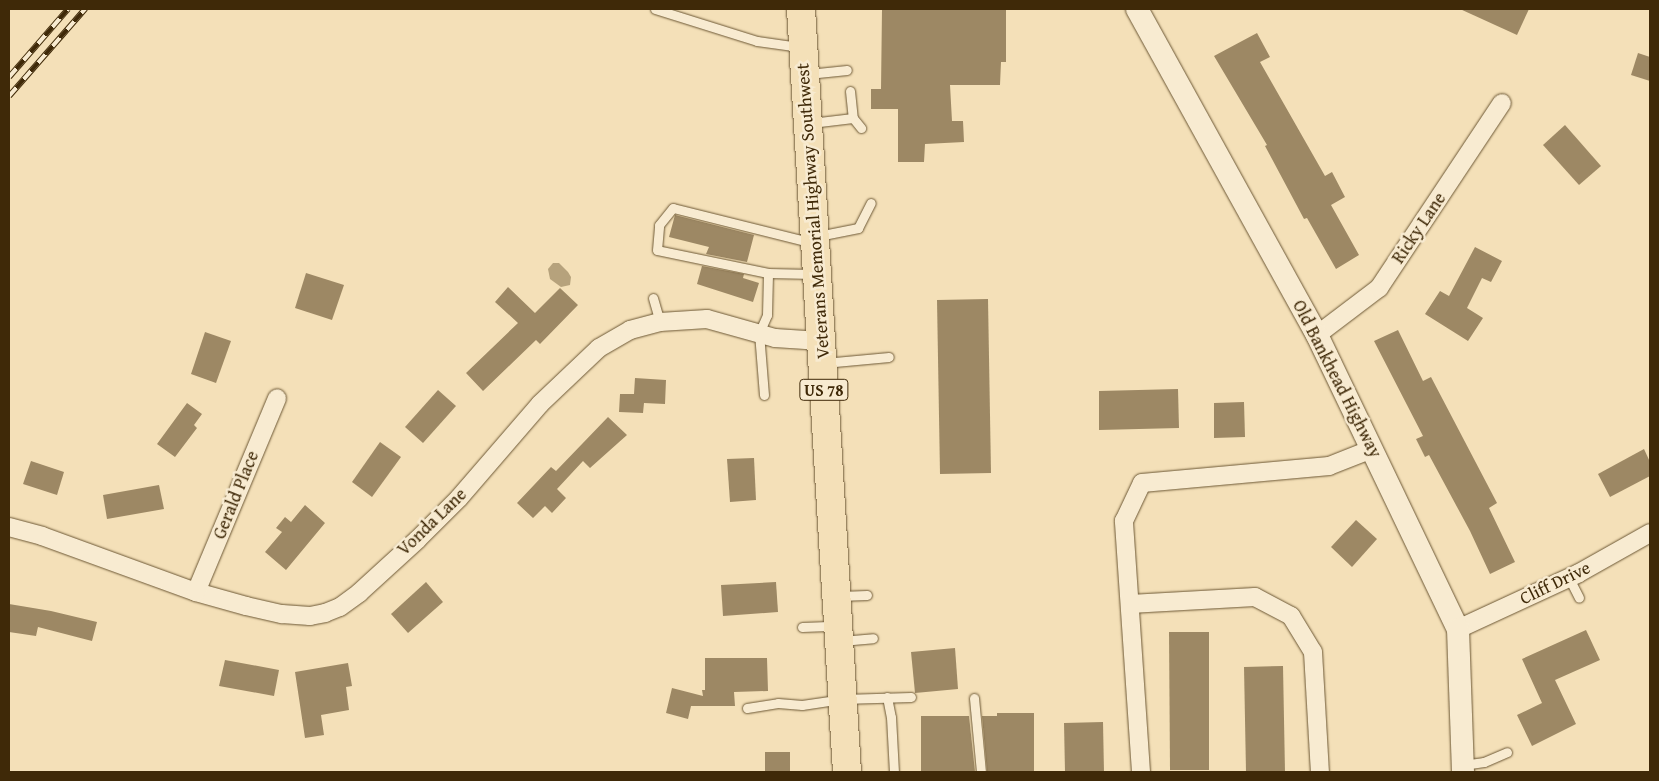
<!DOCTYPE html>
<html>
<head>
<meta charset="utf-8">
<style>
	body { margin:0 }
	#map { position:relative; width:1659px; height:781px; overflow:hidden; background:#f4e0b8; font-family:"Gentium Book Plus",serif }
	div>[style] { position:absolute }
	[style*='--x'] { left:calc(var(--x)*1px); top:calc(var(--y)*1px); width:calc(var(--w)*1px); rotate:calc(var(--a)*1deg) }
	.water>* { inset:0; background:#b6a27c }
	.building>* { inset:0; background:#9d8864 }
	.roads { filter:drop-shadow(0 0 1px #6c5734) drop-shadow(0 0 1px #6c5734) }
	.service>* { height:9px; margin:-4.5px; padding:0 4.5px; transform-origin:4.5px; border-radius:4.5px; background:#f8ebd1 }
	.minor>* { height:18px; margin:-9px; padding:0 9px; transform-origin:9px; border-radius:9px; background:#f8ebd1 }
	.tertiary>* { height:22px; margin:-11px; padding:0 11px; transform-origin:11px; border-radius:11px; background:#f8ebd1 }
	.primary>* { height:28px; margin:-14px; padding:0 14px; transform-origin:14px; border-radius:14px; background:#f4e0b8 }
	.rail>* { height:5.5px; margin-top:-2.75px; transform-origin:0; background:repeating-linear-gradient(90deg,#f8ebd1 0 11px,#3f2908 0 22px); box-sizing:border-box; border-block:1px solid #3f2908 }
	span { translate:-50% -50%; white-space:nowrap; text-align:center; line-height:1.15; -webkit-text-stroke:5px #f8ebd1; paint-order:stroke }
	.shield-label span { padding:1px 4px; background:#f8ebd1; border:1px solid; border-radius:4px; -webkit-text-stroke-width:0 }
	.shield-label { font-size:16px; color:#3f2908; font-weight:700 }
	.street-label { font-size:18px; color:#3f2908 }
	.frame { position:absolute; inset:0; border:10px solid #3f2908; pointer-events:none }
</style>
</head>
<body>
<div id="map">
	<div class="water">
		<div style="clip-path:polygon(553px 263px,559px 263px,568px 272px,571px 277px,570px 285px,561px 287px,550px 279px,548px 269px)"></div>
	</div>
	<div class="building">
		<div style="clip-path:polygon(882px 9px,1006px 9px,1006px 62px,1001px 62px,1000px 85px,950px 85px,952px 121px,963px 121px,964px 142px,925px 144px,924px 162px,898px 162px,898px 109px,871px 109px,871px 89px,881px 89px)"></div>
		<div style="clip-path:polygon(1460px 9px,1529px 9px,1517px 35px)"></div>
		<div style="clip-path:polygon(1257px 33px,1270px 57px,1260px 62px,1325px 176px,1332px 172px,1345px 197px,1331px 205px,1359px 255px,1336px 269px,1307px 218px,1304px 219px,1265px 146px,1267px 145px,1214px 56px)"></div>
		<div style="clip-path:polygon(1638px 53px,1650px 57px,1650px 81px,1631px 75px)"></div>
		<div style="clip-path:polygon(1565px 125px,1601px 166px,1579px 185px,1543px 145px)"></div>
		<div style="clip-path:polygon(675px 215px,754px 235px,747px 262px,706px 254px,709px 247px,669px 237px)"></div>
		<div style="clip-path:polygon(1475px 247px,1502px 261px,1491px 282px,1482px 278px,1467px 308px,1483px 318px,1468px 341px,1425px 314px,1440px 291px,1449px 296px)"></div>
		<div style="clip-path:polygon(702px 266px,744px 274px,743px 278px,759px 283px,753px 302px,697px 284px)"></div>
		<div style="clip-path:polygon(306px 273px,344px 285px,332px 320px,295px 308px)"></div>
		<div style="clip-path:polygon(508px 287px,535px 313px,560px 288px,578px 305px,540px 344px,536px 340px,483px 391px,466px 373px,518px 323px,495px 302px)"></div>
		<div style="clip-path:polygon(988px 299px,991px 473px,940px 474px,937px 300px)"></div>
		<div style="clip-path:polygon(1398px 330px,1423px 381px,1431px 377px,1497px 503px,1489px 508px,1515px 562px,1490px 574px,1470px 531px,1429px 455px,1425px 457px,1416px 439px,1423px 436px,1374px 341px)"></div>
		<div style="clip-path:polygon(205px 332px,231px 341px,216px 383px,191px 374px)"></div>
		<div style="clip-path:polygon(635px 378px,666px 380px,665px 404px,644px 403px,643px 413px,619px 412px,620px 394px,634px 394px)"></div>
		<div style="clip-path:polygon(1178px 389px,1179px 428px,1099px 430px,1099px 391px)"></div>
		<div style="clip-path:polygon(438px 390px,456px 406px,423px 443px,405px 427px)"></div>
		<div style="clip-path:polygon(1244px 402px,1245px 437px,1214px 438px,1214px 403px)"></div>
		<div style="clip-path:polygon(187px 403px,202px 414px,194px 425px,197px 428px,175px 457px,157px 444px)"></div>
		<div style="clip-path:polygon(608px 417px,627px 435px,590px 468px,583px 461px,557px 489px,566px 498px,552px 513px,545px 506px,533px 518px,517px 503px,551px 467px,556px 471px)"></div>
		<div style="clip-path:polygon(380px 442px,401px 457px,372px 497px,352px 482px)"></div>
		<div style="clip-path:polygon(1644px 449px,1650px 462px,1650px 476px,1610px 497px,1598px 474px)"></div>
		<div style="clip-path:polygon(754px 458px,756px 500px,730px 502px,727px 459px)"></div>
		<div style="clip-path:polygon(31px 461px,64px 472px,57px 495px,23px 484px)"></div>
		<div style="clip-path:polygon(159px 485px,164px 509px,107px 519px,103px 495px)"></div>
		<div style="clip-path:polygon(305px 505px,325px 523px,286px 570px,265px 552px,282px 532px,276px 528px,285px 517px,291px 522px)"></div>
		<div style="clip-path:polygon(1356px 520px,1377px 539px,1352px 567px,1331px 547px)"></div>
		<div style="clip-path:polygon(426px 582px,443px 602px,408px 633px,391px 614px)"></div>
		<div style="clip-path:polygon(776px 582px,778px 612px,723px 616px,721px 585px)"></div>
		<div style="clip-path:polygon(9px 604px,51px 611px,97px 622px,92px 641px,38px 627px,36px 636px,9px 632px)"></div>
		<div style="clip-path:polygon(1586px 630px,1600px 660px,1555px 680px,1576px 724px,1532px 746px,1517px 715px,1542px 703px,1522px 659px)"></div>
		<div style="clip-path:polygon(1169px 632px,1209px 632px,1209px 770px,1170px 770px)"></div>
		<div style="clip-path:polygon(955px 648px,958px 689px,915px 693px,911px 652px)"></div>
		<div style="clip-path:polygon(705px 658px,767px 658px,768px 691px,734px 692px,735px 706px,691px 706px,688px 719px,666px 713px,672px 688px,703px 696px,702px 690px,705px 690px)"></div>
		<div style="clip-path:polygon(225px 660px,279px 670px,274px 696px,219px 686px)"></div>
		<div style="clip-path:polygon(348px 663px,352px 686px,346px 687px,349px 710px,321px 715px,324px 735px,305px 738px,295px 672px)"></div>
		<div style="clip-path:polygon(1283px 666px,1285px 772px,1246px 772px,1244px 667px)"></div>
		<div style="clip-path:polygon(997px 713px,1034px 713px,1034px 772px,987px 772px,982px 716px,997px 716px)"></div>
		<div style="clip-path:polygon(921px 716px,969px 716px,975px 772px,921px 772px)"></div>
		<div style="clip-path:polygon(1103px 722px,1104px 772px,1065px 772px,1064px 723px)"></div>
		<div style="clip-path:polygon(765px 752px,790px 752px,790px 772px,765px 772px)"></div>
	</div>
	<div class="roads">
		<div class="service">
			<div style="--x:655;--y:9;--w:107;--a:17.4"></div>
			<div style="--x:757;--y:41;--w:42;--a:8.1"></div>
			<div style="--x:808;--y:74;--w:39;--a:-6"></div>
			<div style="--x:850;--y:91;--w:27;--a:84"></div>
			<div style="--x:853;--y:118;--w:13;--a:51"></div>
			<div style="--x:811;--y:123;--w:42;--a:-6.8"></div>
			<div style="--x:818;--y:236;--w:41;--a:-11.3"></div>
			<div style="--x:858;--y:228;--w:28;--a:-63"></div>
			<div style="--x:768;--y:273;--w:113;--a:-168.3"></div>
			<div style="--x:657;--y:250;--w:25;--a:-85"></div>
			<div style="--x:659;--y:225;--w:22;--a:-51"></div>
			<div style="--x:673;--y:208;--w:144;--a:14"></div>
			<div style="--x:653;--y:298;--w:25;--a:74"></div>
			<div style="--x:824;--y:363;--w:65;--a:-5.3"></div>
			<div style="--x:764;--y:395;--w:62;--a:-94.6"></div>
			<div style="--x:759;--y:333;--w:20;--a:-66"></div>
			<div style="--x:767;--y:315;--w:42;--a:-88.6"></div>
			<div style="--x:768;--y:273;--w:45;--a:1.3"></div>
			<div style="--x:1569;--y:578;--w:22;--a:63"></div>
			<div style="--x:839;--y:596;--w:28;--a:-2"></div>
			<div style="--x:802;--y:627;--w:33;--a:-2"></div>
			<div style="--x:841;--y:641;--w:32;--a:-5"></div>
			<div style="--x:887;--y:697;--w:20;--a:79"></div>
			<div style="--x:891;--y:717;--w:55;--a:86.9"></div>
			<div style="--x:974;--y:698;--w:74;--a:84.6"></div>
			<div style="--x:747;--y:708;--w:31;--a:-9"></div>
			<div style="--x:778;--y:703;--w:24;--a:5"></div>
			<div style="--x:802;--y:705;--w:40;--a:-8.5"></div>
			<div style="--x:842;--y:699;--w:69;--a:-1.7"></div>
			<div style="--x:1463;--y:765;--w:21;--a:-8"></div>
			<div style="--x:1484;--y:762;--w:25;--a:-23"></div>
		</div>
		<div class="minor">
			<div style="--x:1317;--y:335;--w:78;--a:-37.2"></div>
			<div style="--x:1379;--y:288;--w:222;--a:-56.4"></div>
			<div style="--x:9;--y:527;--w:34;--a:15"></div>
			<div style="--x:42;--y:536;--w:164;--a:20"></div>
			<div style="--x:196;--y:592;--w:52;--a:15.6"></div>
			<div style="--x:246;--y:606;--w:37;--a:13"></div>
			<div style="--x:282;--y:614;--w:28;--a:4"></div>
			<div style="--x:310;--y:616;--w:15;--a:-11"></div>
			<div style="--x:325;--y:613;--w:16;--a:-22"></div>
			<div style="--x:340;--y:607;--w:24;--a:-36"></div>
			<div style="--x:359;--y:593;--w:79;--a:-42.4"></div>
			<div style="--x:417;--y:540;--w:59;--a:-45"></div>
			<div style="--x:459;--y:498;--w:124;--a:-49.2"></div>
			<div style="--x:540;--y:404;--w:81;--a:-43.5"></div>
			<div style="--x:599;--y:348;--w:36;--a:-30"></div>
			<div style="--x:630;--y:330;--w:31;--a:-15"></div>
			<div style="--x:660;--y:322;--w:47;--a:-3.7"></div>
			<div style="--x:707;--y:319;--w:71;--a:15.6"></div>
			<div style="--x:775;--y:338;--w:46;--a:3.7"></div>
			<div style="--x:196;--y:592;--w:210;--a:-67.3"></div>
			<div style="--x:1130;--y:604;--w:125;--a:-3.2"></div>
			<div style="--x:1255;--y:597;--w:41;--a:27.8"></div>
			<div style="--x:1291;--y:616;--w:42;--a:58.6"></div>
			<div style="--x:1313;--y:652;--w:120;--a:86.7"></div>
			<div style="--x:1458;--y:629;--w:133;--a:-24.8"></div>
			<div style="--x:1579;--y:573;--w:81;--a:-29.4"></div>
			<div style="--x:1141;--y:772;--w:252;--a:-93.9"></div>
			<div style="--x:1124;--y:521;--w:42;--a:-64.7"></div>
			<div style="--x:1142;--y:483;--w:188;--a:-5.2"></div>
			<div style="--x:1329;--y:466;--w:46;--a:-21.6"></div>
		</div>
		<div class="tertiary">
			<div style="--x:1137;--y:9;--w:372;--a:61.1"></div>
			<div style="--x:1317;--y:335;--w:326;--a:64.4"></div>
			<div style="--x:1458;--y:629;--w:143;--a:88"></div>
		</div>
		<div class="primary">
			<div style="--x:801;--y:9;--w:764;--a:86.55"></div>
		</div>
	</div>
	<div class="rail">
		<div style="--x:9;--y:77;--w:90;--a:-49.1"></div>
		<div style="--x:9;--y:96;--w:116;--a:-48.9"></div>
	</div>
	<div class="shield-label">
		<span style="left:824px;top:390px">US 78</span>
	</div>
	<div class="street-label">
		<span style="left:813px;top:211px;rotate:-94deg">Veterans Memorial Highway Southwest</span>
		<span style="left:1419px;top:228px;rotate:-56deg">Ricky Lane</span>
		<span style="left:1337px;top:379px;rotate:63deg">Old Bankhead Highway</span>
		<span style="left:236px;top:495px;rotate:-68deg">Gerald Place</span>
		<span style="left:432px;top:522px;rotate:-44deg">Vonda Lane</span>
		<span style="left:1555px;top:583px;rotate:-26deg">Cliff Drive</span>
	</div>
	<div class="frame"></div>
</div>
</body>
</html>
